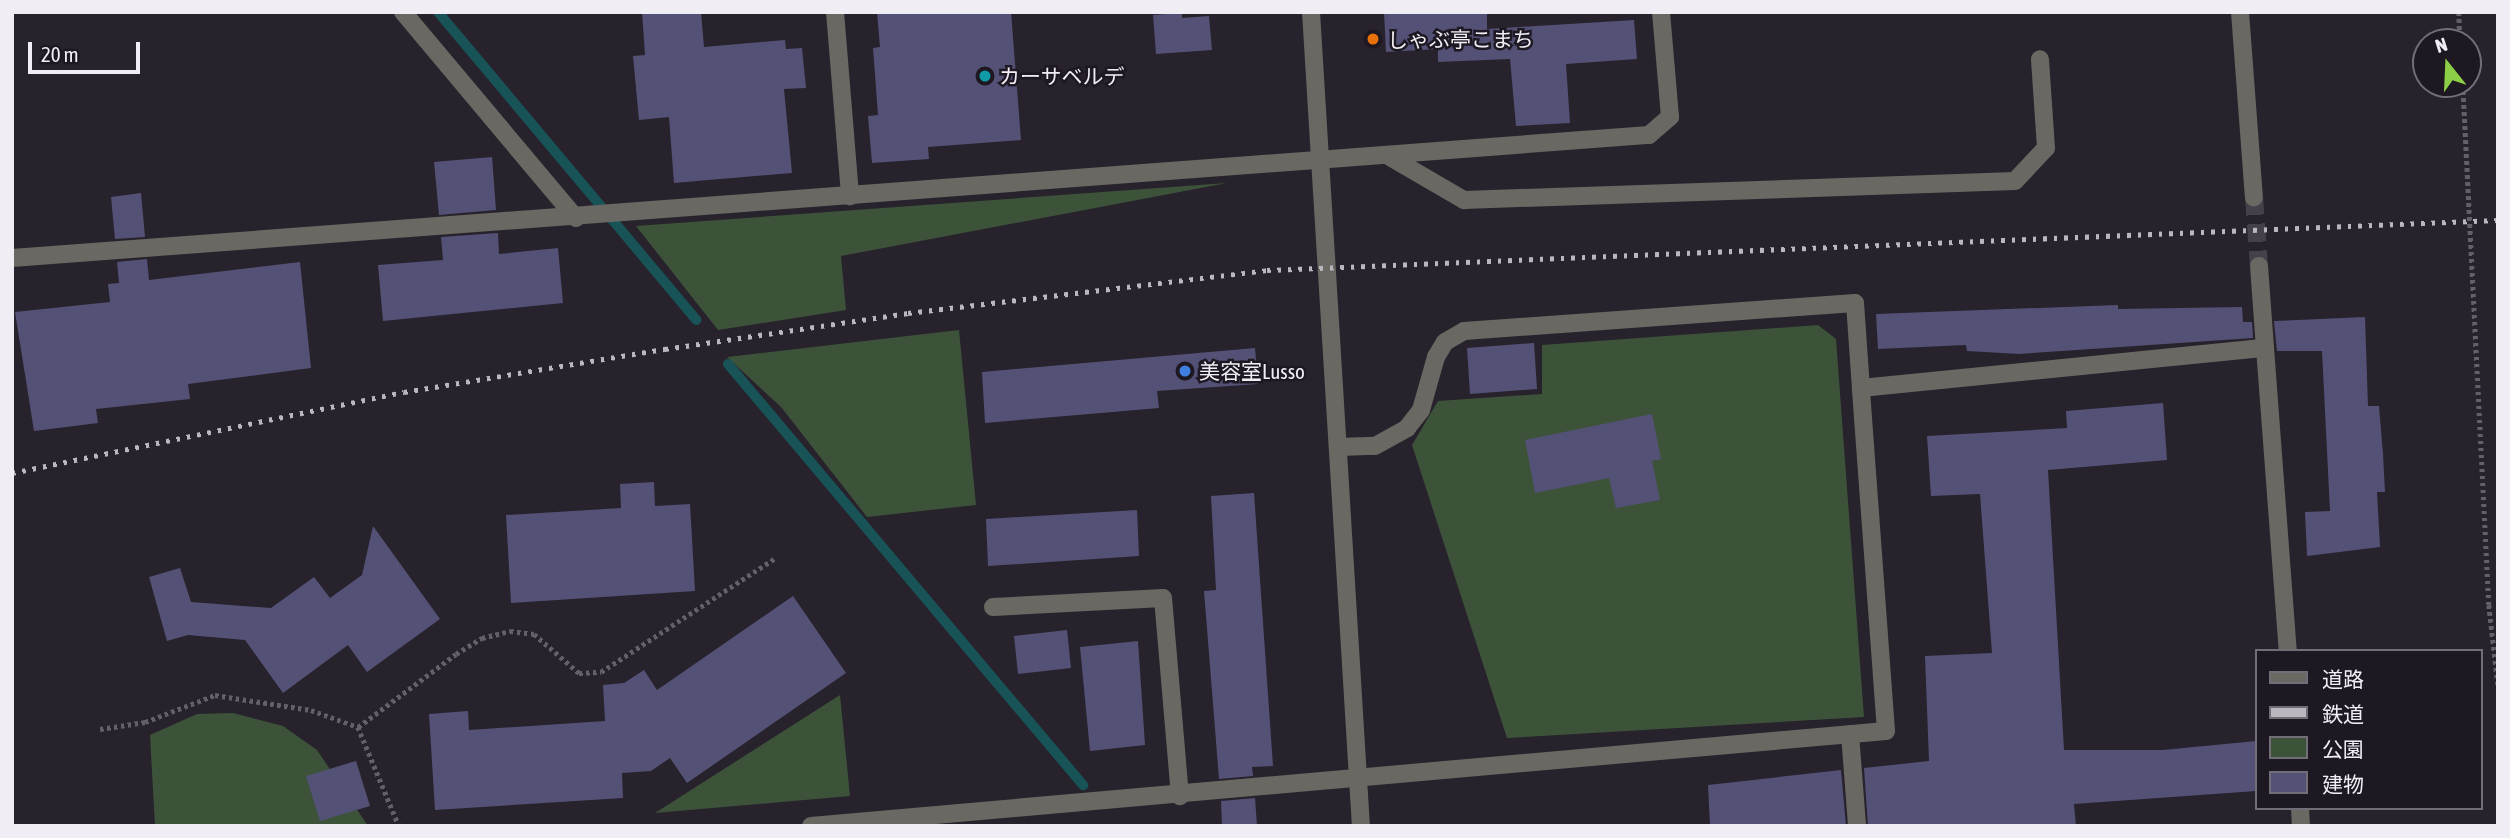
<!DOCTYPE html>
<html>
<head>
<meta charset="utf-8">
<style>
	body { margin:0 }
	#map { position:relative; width:2510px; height:838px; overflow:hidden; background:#28222c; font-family:"Asap Condensed","Noto Sans JP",sans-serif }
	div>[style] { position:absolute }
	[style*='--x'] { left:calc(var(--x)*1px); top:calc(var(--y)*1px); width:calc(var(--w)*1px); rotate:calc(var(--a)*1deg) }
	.green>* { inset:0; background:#3c533a }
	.stream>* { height:10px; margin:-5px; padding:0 5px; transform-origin:5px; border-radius:5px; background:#175357 }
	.building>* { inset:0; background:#545176 }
	.minor-tunnel>* { height:18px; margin-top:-9px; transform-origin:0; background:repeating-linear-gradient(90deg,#46404a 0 18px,transparent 0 27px) }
	.path>* { height:4.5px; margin-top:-2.25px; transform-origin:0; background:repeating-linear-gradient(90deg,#655f69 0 3.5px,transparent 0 7px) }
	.minor>* { height:18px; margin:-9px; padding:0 9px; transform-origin:9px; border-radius:9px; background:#6a6862 }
	.tertiary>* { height:18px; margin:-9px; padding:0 9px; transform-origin:9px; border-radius:9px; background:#6a6862 }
	.rail>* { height:5px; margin-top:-2.5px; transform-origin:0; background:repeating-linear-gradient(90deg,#bcb7bf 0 3.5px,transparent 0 10.5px) }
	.dots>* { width:19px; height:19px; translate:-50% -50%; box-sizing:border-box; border:4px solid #1e1822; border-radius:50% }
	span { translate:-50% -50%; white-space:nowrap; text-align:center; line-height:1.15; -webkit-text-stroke:5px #1e1822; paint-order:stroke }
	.poi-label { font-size:21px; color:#f1edf4 }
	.left { translate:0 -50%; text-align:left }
	.frame { position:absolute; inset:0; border:14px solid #f1edf4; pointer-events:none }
	.legend { position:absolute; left:2255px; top:649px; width:228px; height:161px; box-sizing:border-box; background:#1e1822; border:2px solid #726d76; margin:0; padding:9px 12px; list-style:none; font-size:21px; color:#f1edf4 }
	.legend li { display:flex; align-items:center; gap:14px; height:35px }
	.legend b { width:35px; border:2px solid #726d76 }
	.north { position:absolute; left:2412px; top:28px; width:70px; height:70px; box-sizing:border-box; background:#1e1822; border:2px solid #726d76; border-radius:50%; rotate:342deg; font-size:19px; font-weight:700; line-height:28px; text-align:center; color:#f1edf4 }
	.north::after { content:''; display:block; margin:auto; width:24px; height:32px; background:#8cce45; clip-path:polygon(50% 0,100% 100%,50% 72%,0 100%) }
	.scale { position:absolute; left:28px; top:42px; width:112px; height:32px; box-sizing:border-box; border:4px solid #f1edf4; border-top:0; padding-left:9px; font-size:21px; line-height:24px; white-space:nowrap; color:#f1edf4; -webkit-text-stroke:5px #1e1822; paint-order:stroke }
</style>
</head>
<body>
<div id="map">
	<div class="green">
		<div style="clip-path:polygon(1227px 183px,841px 256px,846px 310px,718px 330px,636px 226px)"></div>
		<div style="clip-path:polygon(1818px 325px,1836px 339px,1864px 717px,1507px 738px,1412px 445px,1438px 401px,1542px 394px,1542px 345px)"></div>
		<div style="clip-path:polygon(959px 330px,976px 505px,867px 517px,781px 407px,727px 357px)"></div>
		<div style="clip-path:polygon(840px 695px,850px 796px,655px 813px)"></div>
		<div style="clip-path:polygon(233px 713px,283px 726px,317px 750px,368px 826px,155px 826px,150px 735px,197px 714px)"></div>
	</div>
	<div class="stream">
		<div style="--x:438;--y:12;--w:402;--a:50"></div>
		<div style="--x:728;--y:364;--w:551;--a:49.86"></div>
	</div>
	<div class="building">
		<div style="clip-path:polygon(642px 12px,701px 12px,704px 47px,785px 40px,786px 49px,802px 48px,806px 88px,784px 89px,792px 173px,674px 183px,669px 117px,639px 120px,633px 56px,645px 55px)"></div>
		<div style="clip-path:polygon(877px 12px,1011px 12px,1021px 140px,928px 147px,929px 159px,872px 163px,868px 116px,878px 115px,873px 48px,880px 47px)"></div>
		<div style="clip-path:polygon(1384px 12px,1487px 12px,1487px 29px,1634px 20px,1637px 59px,1566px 64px,1570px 123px,1516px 126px,1510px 59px,1438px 62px,1438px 49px,1386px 52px)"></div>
		<div style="clip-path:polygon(1182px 13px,1182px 18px,1209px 16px,1212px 50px,1156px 54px,1153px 15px)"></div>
		<div style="clip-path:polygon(492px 157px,496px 210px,439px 215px,434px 162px)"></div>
		<div style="clip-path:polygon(141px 193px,145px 237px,115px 239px,111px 197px)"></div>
		<div style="clip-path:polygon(498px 233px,499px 254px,558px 248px,563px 303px,383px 321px,378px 265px,443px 260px,441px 237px)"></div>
		<div style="clip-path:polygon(147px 259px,149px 280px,300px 262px,311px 368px,188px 384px,190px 399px,96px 409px,98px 423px,34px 431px,15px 312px,110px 302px,108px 284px,119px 283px,117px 262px)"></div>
		<div style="clip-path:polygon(2118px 305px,2118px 309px,2242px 307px,2243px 322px,2252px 322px,2253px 338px,2019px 354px,1967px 351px,1966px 345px,1878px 349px,1876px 314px)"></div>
		<div style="clip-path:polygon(2365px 317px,2368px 406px,2379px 406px,2383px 454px,2385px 492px,2377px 492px,2380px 547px,2307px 556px,2305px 512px,2330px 511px,2322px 351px,2277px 351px,2274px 321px)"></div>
		<div style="clip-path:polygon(1534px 343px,1537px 389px,1470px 394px,1467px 348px)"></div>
		<div style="clip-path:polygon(1255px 348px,1258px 384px,1157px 391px,1159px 408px,985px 423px,982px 372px)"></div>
		<div style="clip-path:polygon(2163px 403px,2167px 460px,2048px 470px,2064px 750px,2163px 750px,2256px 741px,2256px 791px,2074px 804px,2076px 826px,1868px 826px,1864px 768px,1929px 761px,1925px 656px,1992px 653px,1980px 494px,1931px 496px,1927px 436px,2067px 428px,2066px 411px)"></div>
		<div style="clip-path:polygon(1652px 414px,1661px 459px,1652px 461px,1660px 500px,1616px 508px,1609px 478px,1535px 493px,1525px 440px)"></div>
		<div style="clip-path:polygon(654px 482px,655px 506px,690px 504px,695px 591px,511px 603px,506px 515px,621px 508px,620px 484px)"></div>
		<div style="clip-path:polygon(1254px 493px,1273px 766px,1252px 767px,1253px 776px,1219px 779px,1204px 591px,1216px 590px,1211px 496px)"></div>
		<div style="clip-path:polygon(1137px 510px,1139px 556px,988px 566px,986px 519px)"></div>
		<div style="clip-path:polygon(373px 526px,440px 619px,367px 672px,348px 645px,283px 693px,245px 640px,188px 635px,167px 641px,149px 577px,180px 568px,191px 602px,271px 608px,314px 577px,330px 598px,362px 575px)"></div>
		<div style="clip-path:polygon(793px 596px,846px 673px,687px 783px,670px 758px,651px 771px,622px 773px,623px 798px,435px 810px,429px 714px,468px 711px,469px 730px,605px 721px,603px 685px,624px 683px,644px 670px,657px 690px)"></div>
		<div style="clip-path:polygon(1067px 630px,1071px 668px,1018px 674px,1014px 636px)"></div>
		<div style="clip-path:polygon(1138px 641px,1145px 745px,1090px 751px,1080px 647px)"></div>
		<div style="clip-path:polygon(356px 761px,370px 806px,320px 821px,306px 776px)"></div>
		<div style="clip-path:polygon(1841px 770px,1846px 826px,1710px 826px,1708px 785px)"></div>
		<div style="clip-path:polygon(1255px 798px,1257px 826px,1222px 826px,1221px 801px)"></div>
	</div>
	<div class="minor-tunnel">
		<div style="--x:2254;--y:197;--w:69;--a:85.9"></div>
	</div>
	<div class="path">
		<div style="--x:2459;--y:12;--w:30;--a:88"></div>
		<div style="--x:2463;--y:84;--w:522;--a:87.14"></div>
		<div style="--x:2489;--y:605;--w:80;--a:83.5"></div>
		<div style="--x:358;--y:727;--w:107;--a:67.5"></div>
		<div style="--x:100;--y:729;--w:46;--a:-8.8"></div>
		<div style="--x:145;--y:722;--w:75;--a:-21.1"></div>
		<div style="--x:215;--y:695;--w:97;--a:8.9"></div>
		<div style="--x:311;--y:710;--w:50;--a:19.9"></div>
		<div style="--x:358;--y:727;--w:122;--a:-36.7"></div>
		<div style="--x:456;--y:654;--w:31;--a:-32"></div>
		<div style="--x:482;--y:638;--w:29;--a:-14"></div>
		<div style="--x:510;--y:631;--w:24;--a:7"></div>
		<div style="--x:534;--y:634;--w:60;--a:40.9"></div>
		<div style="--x:579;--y:673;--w:22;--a:-3"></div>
		<div style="--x:601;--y:672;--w:210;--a:-33.2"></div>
	</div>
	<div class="minor">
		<div style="--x:403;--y:12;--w:269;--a:50"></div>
		<div style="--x:835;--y:12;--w:185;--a:85.3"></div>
		<div style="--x:2240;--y:12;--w:186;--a:85.7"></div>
		<div style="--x:1390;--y:157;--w:86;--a:30.2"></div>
		<div style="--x:1464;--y:200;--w:551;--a:-1.97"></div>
		<div style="--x:2015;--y:181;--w:45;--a:-46.8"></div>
		<div style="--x:2046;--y:148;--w:89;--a:-93.9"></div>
		<div style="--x:12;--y:258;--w:1642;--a:-4.3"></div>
		<div style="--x:1649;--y:135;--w:28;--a:-41"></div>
		<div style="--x:1670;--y:117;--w:105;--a:-94.9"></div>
		<div style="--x:2259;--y:266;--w:82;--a:85.8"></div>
		<div style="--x:1338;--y:447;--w:37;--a:-2"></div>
		<div style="--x:1375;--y:446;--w:37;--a:-29"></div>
		<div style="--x:1407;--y:428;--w:23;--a:-52"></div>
		<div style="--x:1421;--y:410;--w:55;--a:-74.2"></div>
		<div style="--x:1436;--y:357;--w:17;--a:-59"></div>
		<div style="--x:1445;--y:342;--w:22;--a:-30"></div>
		<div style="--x:1464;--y:331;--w:392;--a:-4.1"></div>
		<div style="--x:1855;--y:303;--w:85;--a:86"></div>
		<div style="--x:1861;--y:388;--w:406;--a:-5.7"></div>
		<div style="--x:2265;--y:348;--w:304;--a:85.7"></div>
		<div style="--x:993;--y:607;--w:170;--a:-3"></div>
		<div style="--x:1163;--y:598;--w:199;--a:85.1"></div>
		<div style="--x:1850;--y:734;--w:92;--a:85.6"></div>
		<div style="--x:2300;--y:808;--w:18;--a:87"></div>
		<div style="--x:811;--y:826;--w:1079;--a:-5.05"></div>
		<div style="--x:1886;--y:731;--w:344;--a:-94.2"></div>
	</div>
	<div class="tertiary">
		<div style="--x:1311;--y:12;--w:816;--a:86.49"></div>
	</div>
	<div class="rail">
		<div style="--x:12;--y:473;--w:400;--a:-11.7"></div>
		<div style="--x:404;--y:392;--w:265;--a:-9.4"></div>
		<div style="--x:665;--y:349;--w:246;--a:-8.4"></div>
		<div style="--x:908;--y:313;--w:362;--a:-6.8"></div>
		<div style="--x:1267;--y:270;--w:1232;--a:-2.33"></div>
	</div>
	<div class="dots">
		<div style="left:1373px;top:39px;background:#e8710a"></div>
		<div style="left:985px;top:76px;background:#0f9aa8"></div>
		<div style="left:1185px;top:371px;background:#3f7fe0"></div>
	</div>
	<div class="poi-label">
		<span class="left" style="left:1387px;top:39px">しゃぶ亭こまち</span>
		<span class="left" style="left:999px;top:76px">カーサベルデ</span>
		<span class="left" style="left:1199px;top:371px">美容室Lusso</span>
	</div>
	<div class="frame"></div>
	<ul class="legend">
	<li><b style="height:9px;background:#6a6862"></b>道路</li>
	<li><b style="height:9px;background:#bcb7bf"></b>鉄道</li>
	<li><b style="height:19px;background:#3c533a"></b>公園</li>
	<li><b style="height:19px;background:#545176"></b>建物</li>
	</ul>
	<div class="north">N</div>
	<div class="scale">20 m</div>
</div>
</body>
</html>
